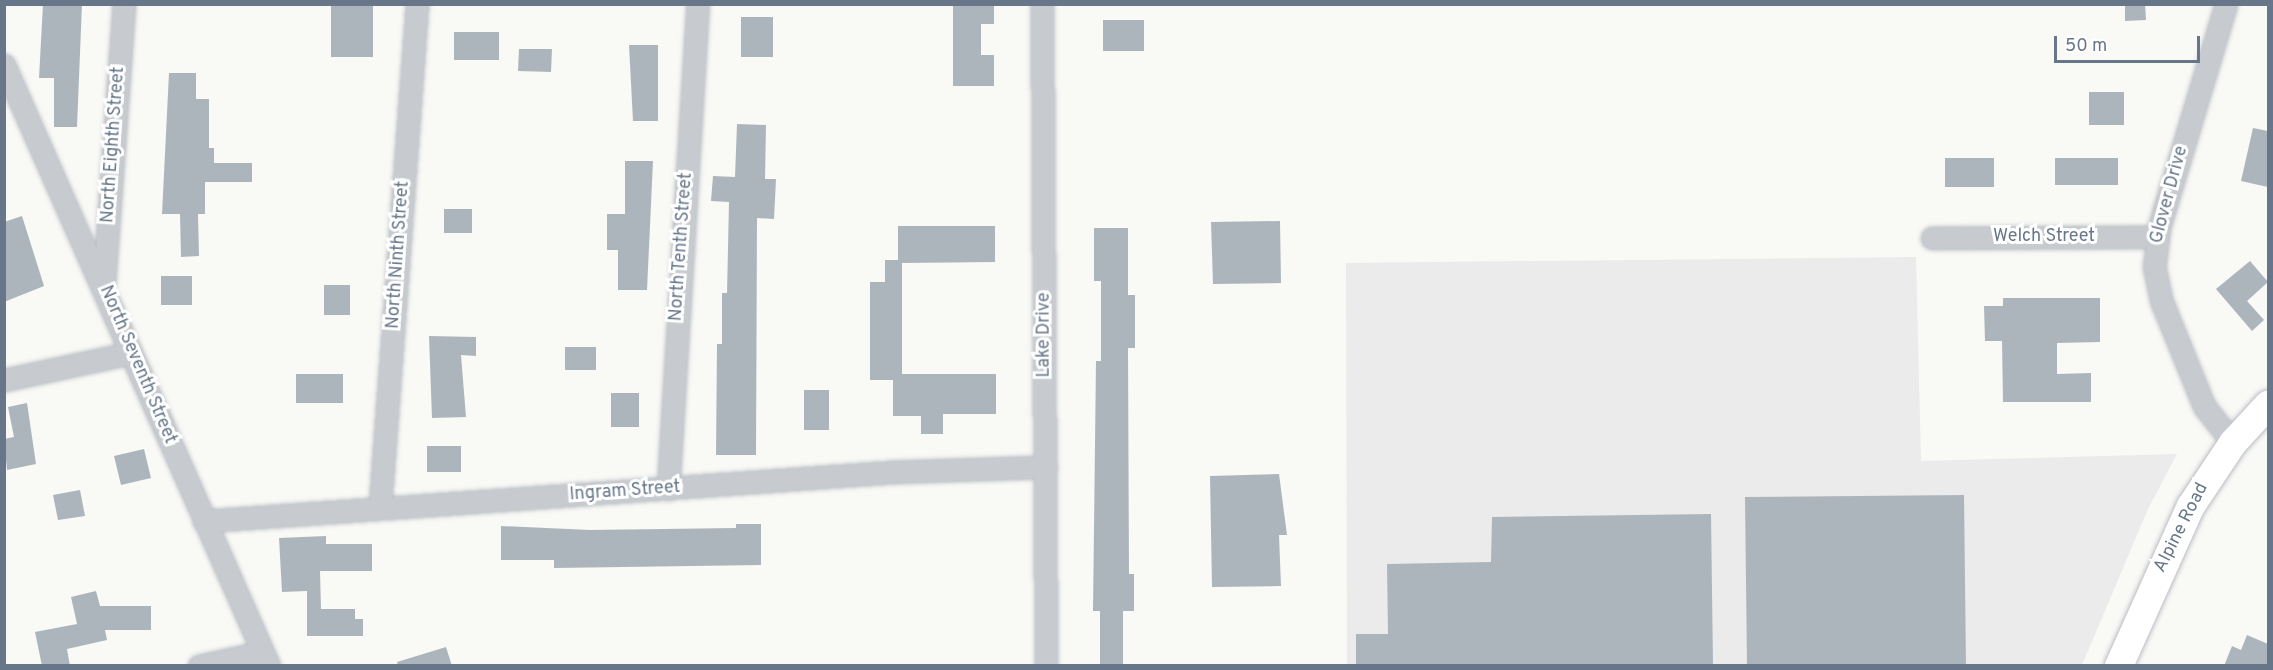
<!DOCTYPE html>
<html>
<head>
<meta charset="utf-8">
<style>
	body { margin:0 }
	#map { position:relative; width:2273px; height:670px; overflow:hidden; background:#f9f9f6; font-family:Overpass,sans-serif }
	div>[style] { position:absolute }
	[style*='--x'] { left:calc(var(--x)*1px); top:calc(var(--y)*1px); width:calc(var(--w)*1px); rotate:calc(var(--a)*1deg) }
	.built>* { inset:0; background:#eaebea }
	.building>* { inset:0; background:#adb5bc }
	.roads { filter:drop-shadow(0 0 2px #b9bec3) drop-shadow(0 0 2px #b9bec3) }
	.minor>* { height:21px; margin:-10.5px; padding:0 10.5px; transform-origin:10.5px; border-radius:10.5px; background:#c7cace }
	.secondary>* { height:28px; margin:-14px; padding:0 14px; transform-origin:14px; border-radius:14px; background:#fff }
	span { translate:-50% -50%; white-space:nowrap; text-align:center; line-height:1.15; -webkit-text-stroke:6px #fff; paint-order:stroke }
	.street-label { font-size:18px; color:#677789 }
	.frame { position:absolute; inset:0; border:6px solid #677789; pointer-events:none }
	.scale { position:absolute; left:2054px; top:36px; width:146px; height:27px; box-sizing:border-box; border:3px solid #677789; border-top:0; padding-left:8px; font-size:18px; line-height:21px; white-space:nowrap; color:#677789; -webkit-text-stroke:4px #fff; paint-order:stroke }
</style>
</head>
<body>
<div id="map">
	<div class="built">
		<div style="clip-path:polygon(1916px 257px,1921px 461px,2177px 454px,2148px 509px,2082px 665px,1347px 665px,1346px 263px)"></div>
	</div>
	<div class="building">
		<div style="clip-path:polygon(43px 4px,82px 4px,77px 127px,54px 127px,54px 78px,39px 78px)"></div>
		<div style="clip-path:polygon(331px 4px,373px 4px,373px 57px,331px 57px)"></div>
		<div style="clip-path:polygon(953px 4px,994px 4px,994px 24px,981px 24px,981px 55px,994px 55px,994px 86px,953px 86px)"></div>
		<div style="clip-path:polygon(2125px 4px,2145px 4px,2146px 20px,2125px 21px)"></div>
		<div style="clip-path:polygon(741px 17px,773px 17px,773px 57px,741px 57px)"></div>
		<div style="clip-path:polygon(1103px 20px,1144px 20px,1144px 51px,1103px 51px)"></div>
		<div style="clip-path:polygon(454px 32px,499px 32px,499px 60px,454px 60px)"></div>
		<div style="clip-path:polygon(629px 45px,658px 45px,658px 121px,633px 121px)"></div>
		<div style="clip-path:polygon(519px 49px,552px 49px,551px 72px,518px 71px)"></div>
		<div style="clip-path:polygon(169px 73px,196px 73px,196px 99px,209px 99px,209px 148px,214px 148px,214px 163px,252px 163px,252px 182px,205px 182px,205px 214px,198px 214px,199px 256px,181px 257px,180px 214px,162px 214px)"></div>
		<div style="clip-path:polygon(2089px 92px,2124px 92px,2124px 125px,2089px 125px)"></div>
		<div style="clip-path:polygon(737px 124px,766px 125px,765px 179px,776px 179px,774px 219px,757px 218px,756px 455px,716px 455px,717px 344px,722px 344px,722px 293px,727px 293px,729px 202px,711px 201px,713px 176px,735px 177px)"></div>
		<div style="clip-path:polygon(2253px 128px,2268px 131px,2268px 187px,2241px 181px)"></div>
		<div style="clip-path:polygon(1945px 158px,1994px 158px,1994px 187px,1945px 187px)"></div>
		<div style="clip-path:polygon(2055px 158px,2118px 158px,2118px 185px,2055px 185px)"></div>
		<div style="clip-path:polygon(625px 161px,653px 161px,647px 290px,618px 290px,618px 250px,607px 250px,607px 214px,625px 214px)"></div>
		<div style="clip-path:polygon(444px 209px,472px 209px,472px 233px,444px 233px)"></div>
		<div style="clip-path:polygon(22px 216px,44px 286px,4px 302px,4px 222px)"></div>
		<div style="clip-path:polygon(1280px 221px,1281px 283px,1213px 284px,1211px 222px)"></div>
		<div style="clip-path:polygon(898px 226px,995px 226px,995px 262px,902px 263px,902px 374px,996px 374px,996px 414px,943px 414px,943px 434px,921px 434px,921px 416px,893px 416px,893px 380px,870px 380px,870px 282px,885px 282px,885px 260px,898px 260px)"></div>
		<div style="clip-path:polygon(1094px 228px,1128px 228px,1128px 295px,1135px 295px,1135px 348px,1128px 348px,1129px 574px,1134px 574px,1134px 611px,1123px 611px,1123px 666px,1100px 666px,1100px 611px,1093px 611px,1096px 361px,1101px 361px,1101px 281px,1094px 281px)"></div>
		<div style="clip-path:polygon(2250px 261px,2268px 282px,2247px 301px,2264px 320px,2252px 331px,2216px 289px)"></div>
		<div style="clip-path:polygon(161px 276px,192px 276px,192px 305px,161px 305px)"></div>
		<div style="clip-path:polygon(324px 285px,350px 285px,350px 315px,324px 315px)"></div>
		<div style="clip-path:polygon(2003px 298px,2100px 298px,2100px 342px,2057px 343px,2057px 374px,2091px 373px,2091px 402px,2003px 402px,2002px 341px,1985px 341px,1984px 306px,2003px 306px)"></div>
		<div style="clip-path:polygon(429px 336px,476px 337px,476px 356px,461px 355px,466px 417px,432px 418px)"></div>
		<div style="clip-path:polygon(565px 347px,596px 347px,596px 370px,565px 370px)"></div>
		<div style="clip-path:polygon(296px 374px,343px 374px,343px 403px,296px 403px)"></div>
		<div style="clip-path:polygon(804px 390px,829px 390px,829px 430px,804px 430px)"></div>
		<div style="clip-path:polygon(611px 393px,639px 393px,639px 427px,611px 427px)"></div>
		<div style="clip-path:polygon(27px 403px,36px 464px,7px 470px,4px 439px,14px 437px,8px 407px)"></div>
		<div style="clip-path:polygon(427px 446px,461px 446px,461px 472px,427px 472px)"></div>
		<div style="clip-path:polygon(144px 449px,151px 478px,121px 485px,114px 456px)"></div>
		<div style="clip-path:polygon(1279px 474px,1287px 535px,1279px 535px,1281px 586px,1212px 587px,1210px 476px)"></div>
		<div style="clip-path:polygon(80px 490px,85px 516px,58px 520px,53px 495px)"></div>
		<div style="clip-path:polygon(1964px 495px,1966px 666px,1747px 666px,1745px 497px)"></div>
		<div style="clip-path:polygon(1711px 514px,1713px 666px,1356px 666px,1356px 634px,1388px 634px,1387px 564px,1491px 562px,1492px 517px)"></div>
		<div style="clip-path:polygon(736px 524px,761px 524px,761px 565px,554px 568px,554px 560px,501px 560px,501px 526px,590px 530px,736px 528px)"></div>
		<div style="clip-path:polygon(326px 536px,326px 544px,372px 544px,372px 571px,320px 571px,321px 609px,355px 609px,355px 619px,363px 619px,363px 636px,307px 636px,307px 591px,282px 592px,279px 538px)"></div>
		<div style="clip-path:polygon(96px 591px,100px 606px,151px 606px,151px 630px,105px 630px,107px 640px,67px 649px,70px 666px,42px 666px,35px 632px,77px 624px,71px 597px)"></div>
		<div style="clip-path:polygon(2247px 635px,2268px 644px,2268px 666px,2224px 666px,2232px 646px,2241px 650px)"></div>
		<div style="clip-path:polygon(446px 647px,452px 666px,398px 666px,397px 662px)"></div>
	</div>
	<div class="roads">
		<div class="minor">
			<div style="--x:1042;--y:4;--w:662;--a:89.65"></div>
			<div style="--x:2226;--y:4;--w:234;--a:106.7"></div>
			<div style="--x:2159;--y:228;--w:38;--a:97"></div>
			<div style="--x:2154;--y:266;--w:35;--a:78"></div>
			<div style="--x:2161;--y:300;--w:114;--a:67.9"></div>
			<div style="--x:2204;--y:406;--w:47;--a:51.9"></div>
			<div style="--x:4;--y:65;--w:657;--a:66.21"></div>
			<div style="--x:1932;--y:238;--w:225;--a:-0.3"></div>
			<div style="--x:104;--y:282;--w:279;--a:-85.9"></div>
			<div style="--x:4;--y:380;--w:129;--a:-12.1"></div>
			<div style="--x:668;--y:489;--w:486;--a:-86.5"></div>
			<div style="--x:380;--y:506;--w:503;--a:-85.78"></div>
			<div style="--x:204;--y:521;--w:691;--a:-4.07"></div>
			<div style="--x:893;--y:472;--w:153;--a:-1.9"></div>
			<div style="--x:199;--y:666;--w:65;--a:-12.5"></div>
		</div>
		<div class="secondary">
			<div style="--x:2119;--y:666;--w:175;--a:-65.8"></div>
			<div style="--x:2191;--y:506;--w:76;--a:-56.3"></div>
			<div style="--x:2233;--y:443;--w:52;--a:-47.4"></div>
		</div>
	</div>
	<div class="street-label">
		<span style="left:114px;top:145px;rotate:-86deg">North Eighth Street</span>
		<span style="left:2170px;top:195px;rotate:-75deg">Glover Drive</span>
		<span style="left:2044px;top:237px">Welch Street</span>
		<span style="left:682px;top:247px;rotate:-86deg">North Tenth Street</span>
		<span style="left:399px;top:255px;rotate:-86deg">North Ninth Street</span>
		<span style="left:1045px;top:335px;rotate:-90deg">Lake Drive</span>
		<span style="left:137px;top:365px;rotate:67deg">North Seventh Street</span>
		<span style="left:625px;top:492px;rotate:-4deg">Ingram Street</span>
		<span style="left:2182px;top:528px;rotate:-63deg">Alpine Road</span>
	</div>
	<div class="frame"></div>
	<div class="scale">50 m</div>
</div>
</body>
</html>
